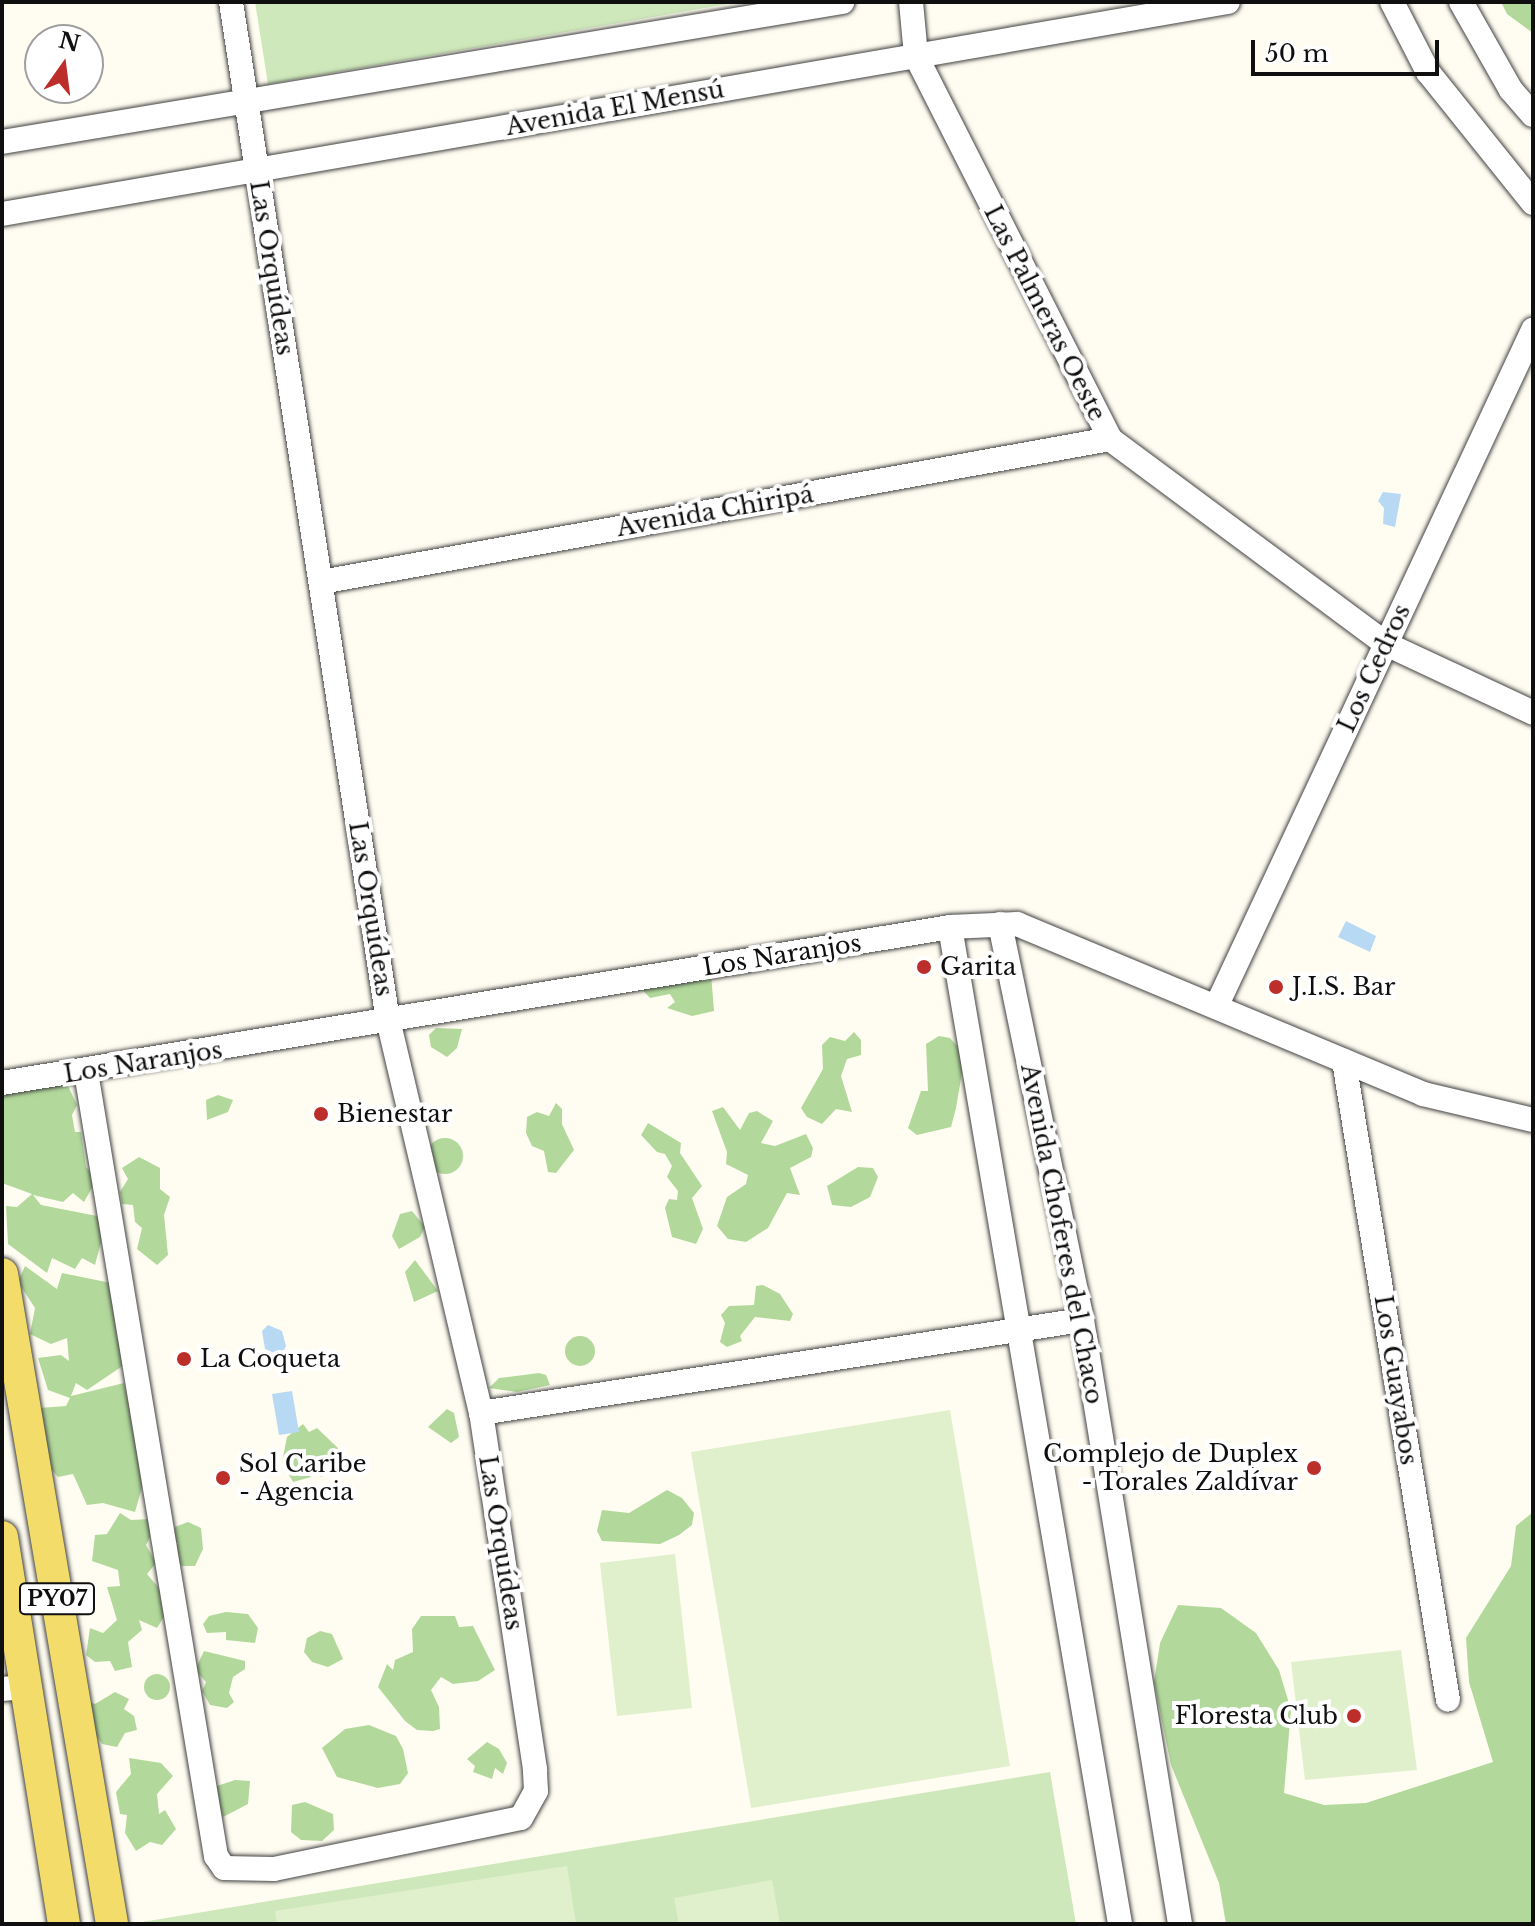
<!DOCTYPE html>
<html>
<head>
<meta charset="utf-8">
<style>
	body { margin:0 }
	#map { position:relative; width:1535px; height:1926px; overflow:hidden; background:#fffdf1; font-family:"Libre Baskerville",serif }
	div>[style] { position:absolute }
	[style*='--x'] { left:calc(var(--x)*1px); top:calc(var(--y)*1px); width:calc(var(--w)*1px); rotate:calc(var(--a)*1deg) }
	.green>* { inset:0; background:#cfe8bb }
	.forest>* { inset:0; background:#b2d99b }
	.round { border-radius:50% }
	.pitch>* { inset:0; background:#e1f0cc }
	.water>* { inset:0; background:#b7d9f4 }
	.roads { filter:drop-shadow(0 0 2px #424242) drop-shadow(0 0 2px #424242) }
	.minor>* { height:24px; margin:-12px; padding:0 12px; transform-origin:12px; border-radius:12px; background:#fff }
	.major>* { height:32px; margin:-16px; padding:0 16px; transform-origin:16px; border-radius:16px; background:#f4dc6b }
	.dots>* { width:22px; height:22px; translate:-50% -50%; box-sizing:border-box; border:4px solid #fff; border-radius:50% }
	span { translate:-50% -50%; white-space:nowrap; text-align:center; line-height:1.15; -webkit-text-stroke:8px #fff; paint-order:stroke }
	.shield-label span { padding:2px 6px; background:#fff; border:2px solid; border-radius:6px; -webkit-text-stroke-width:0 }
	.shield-label { font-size:22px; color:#0f0f0f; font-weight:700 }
	.street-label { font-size:24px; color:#0f0f0f }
	.poi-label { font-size:24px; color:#0f0f0f }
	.left { translate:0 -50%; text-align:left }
	.right { translate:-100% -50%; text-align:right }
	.frame { position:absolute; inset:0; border:4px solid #0f0f0f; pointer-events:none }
	.north { position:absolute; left:24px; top:24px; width:80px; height:80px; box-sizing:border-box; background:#fff; border:2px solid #9f9f9f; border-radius:50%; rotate:14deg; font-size:22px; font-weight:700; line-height:32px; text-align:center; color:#0f0f0f }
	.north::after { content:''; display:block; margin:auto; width:28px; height:36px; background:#bb2e2a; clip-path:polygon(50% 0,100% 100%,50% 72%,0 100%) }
	.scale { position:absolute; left:1251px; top:40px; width:188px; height:36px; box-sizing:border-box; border:4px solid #0f0f0f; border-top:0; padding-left:10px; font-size:24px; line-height:28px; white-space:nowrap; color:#0f0f0f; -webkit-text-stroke:6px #fff; paint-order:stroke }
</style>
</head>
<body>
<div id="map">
	<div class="green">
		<div style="clip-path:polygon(255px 2px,739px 2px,268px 84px)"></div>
		<div style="clip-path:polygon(1050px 1772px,1076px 1924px,136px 1923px)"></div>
	</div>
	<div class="forest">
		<div style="clip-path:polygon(1501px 2px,1533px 2px,1533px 33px,1507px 14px)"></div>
		<div style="clip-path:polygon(711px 973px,714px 1011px,692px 1016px,667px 1008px,675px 1002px,670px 994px,650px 998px,636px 983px)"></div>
		<div style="clip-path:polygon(436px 1028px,462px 1029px,457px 1048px,447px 1057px,431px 1047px,429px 1035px)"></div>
		<div style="clip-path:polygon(854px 1032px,861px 1040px,861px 1055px,847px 1059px,841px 1076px,852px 1112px,836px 1109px,822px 1124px,807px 1117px,801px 1108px,823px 1069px,822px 1045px,830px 1037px,845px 1041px)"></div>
		<div style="clip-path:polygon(939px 1036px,950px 1038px,965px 1055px,956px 1108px,951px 1127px,917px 1135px,908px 1128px,921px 1091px,928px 1091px,926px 1044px)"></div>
		<div style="clip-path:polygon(25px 1083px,44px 1089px,47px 1083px,67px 1084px,77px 1105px,72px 1115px,75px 1132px,81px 1132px,86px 1167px,97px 1179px,84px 1202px,73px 1193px,63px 1202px,33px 1195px,41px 1205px,97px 1216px,104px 1231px,95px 1265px,82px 1258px,75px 1269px,52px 1258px,47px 1273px,8px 1244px,6px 1206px,17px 1207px,32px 1194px,2px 1183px,2px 1090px)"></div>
		<div style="clip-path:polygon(218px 1095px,233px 1100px,228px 1112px,207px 1120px,206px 1100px)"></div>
		<div style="clip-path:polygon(556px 1103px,562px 1109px,562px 1124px,574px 1150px,556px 1173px,548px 1172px,544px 1151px,532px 1146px,526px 1133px,527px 1117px,537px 1112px,549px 1116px)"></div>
		<div style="clip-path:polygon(723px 1107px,740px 1130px,749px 1113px,757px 1111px,773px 1121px,761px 1143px,775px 1146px,806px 1134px,813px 1148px,811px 1157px,790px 1168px,800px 1195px,787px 1193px,768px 1228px,746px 1242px,728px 1239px,717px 1226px,727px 1197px,746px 1184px,748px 1175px,726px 1164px,727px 1152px,712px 1111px)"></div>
		<div style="clip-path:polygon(648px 1123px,681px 1143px,680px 1153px,702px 1186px,692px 1198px,703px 1229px,696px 1244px,672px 1237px,665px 1208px,669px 1199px,677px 1200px,678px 1191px,667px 1177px,672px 1166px,665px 1154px,657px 1152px,641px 1135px)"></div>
		<div class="round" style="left:427px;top:1138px;width:36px;height:36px"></div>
		<div style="clip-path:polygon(139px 1157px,160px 1168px,160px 1189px,170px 1197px,164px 1215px,168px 1255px,157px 1265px,137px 1249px,142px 1228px,135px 1222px,133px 1205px,122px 1204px,120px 1192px,128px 1179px,122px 1168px)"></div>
		<div style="clip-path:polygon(858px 1167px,873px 1168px,878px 1177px,870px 1197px,851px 1207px,832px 1205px,827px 1186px)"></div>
		<div style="clip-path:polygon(412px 1211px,425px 1227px,420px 1237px,399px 1249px,392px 1236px,400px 1214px)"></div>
		<div style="clip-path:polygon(415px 1260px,438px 1291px,414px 1302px,405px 1272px)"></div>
		<div style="clip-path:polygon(25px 1266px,57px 1289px,62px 1273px,111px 1283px,117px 1338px,130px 1349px,127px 1363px,87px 1390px,76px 1383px,71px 1396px,124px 1383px,145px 1477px,135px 1512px,103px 1503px,87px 1505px,73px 1474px,58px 1477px,44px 1461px,39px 1408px,66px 1406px,70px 1398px,48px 1390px,38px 1358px,61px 1355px,69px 1361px,67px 1338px,51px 1344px,30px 1334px,35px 1308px,18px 1282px)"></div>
		<div style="clip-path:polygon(763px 1285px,780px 1294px,793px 1314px,790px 1321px,755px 1317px,740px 1336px,742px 1341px,727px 1347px,720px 1342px,725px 1323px,721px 1315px,729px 1306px,754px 1305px,756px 1286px)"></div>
		<div class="round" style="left:565px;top:1336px;width:30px;height:30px"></div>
		<div style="clip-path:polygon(539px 1373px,546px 1375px,550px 1385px,517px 1392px,489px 1388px,499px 1378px)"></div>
		<div style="clip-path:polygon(447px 1409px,454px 1413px,459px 1437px,451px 1443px,428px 1427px)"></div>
		<div style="clip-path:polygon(303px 1424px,309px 1432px,317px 1428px,339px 1449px,330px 1460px,318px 1460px,322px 1477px,307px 1470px,311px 1477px,293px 1482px,282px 1462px,287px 1437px)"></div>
		<div style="clip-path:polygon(667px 1490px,682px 1498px,694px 1513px,692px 1525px,679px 1535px,660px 1544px,602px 1541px,597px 1531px,602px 1510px,629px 1513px)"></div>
		<div style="clip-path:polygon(1533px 1512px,1533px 1924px,1226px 1924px,1219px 1883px,1171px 1765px,1154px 1682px,1160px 1643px,1178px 1605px,1221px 1608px,1256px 1633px,1279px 1670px,1291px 1710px,1284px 1793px,1324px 1805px,1366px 1803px,1493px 1762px,1469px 1682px,1466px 1638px,1511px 1566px,1516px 1526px)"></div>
		<div style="clip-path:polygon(120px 1513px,131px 1520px,151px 1519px,153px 1531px,146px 1545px,156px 1563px,147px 1574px,163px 1593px,165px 1615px,157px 1628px,139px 1620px,142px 1630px,128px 1642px,132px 1667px,115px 1671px,110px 1661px,95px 1662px,86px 1655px,90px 1628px,103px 1633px,117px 1620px,107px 1587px,120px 1586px,118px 1570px,92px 1561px,95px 1535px,107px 1534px)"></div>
		<div style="clip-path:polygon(188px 1522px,201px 1528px,203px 1549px,195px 1566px,182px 1566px,170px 1551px,178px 1544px,173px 1537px,175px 1527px)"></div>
		<div style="clip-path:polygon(226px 1612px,248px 1614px,258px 1628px,255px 1643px,226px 1640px,226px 1632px,207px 1633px,203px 1624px,209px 1616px)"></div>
		<div style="clip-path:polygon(421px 1616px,455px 1616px,459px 1627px,473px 1626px,495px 1670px,478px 1681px,453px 1684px,441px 1677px,431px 1690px,439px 1707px,440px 1729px,433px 1731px,417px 1730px,405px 1721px,378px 1687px,387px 1664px,393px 1670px,395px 1660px,413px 1652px,412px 1629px)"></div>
		<div style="clip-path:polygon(320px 1631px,332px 1634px,343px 1659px,328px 1667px,312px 1662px,304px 1652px,307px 1638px)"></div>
		<div style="clip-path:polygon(204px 1651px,245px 1661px,245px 1669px,233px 1677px,229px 1693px,234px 1702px,227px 1708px,210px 1705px,202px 1691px,206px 1682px,195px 1670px)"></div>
		<div class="round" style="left:144px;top:1674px;width:26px;height:26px"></div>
		<div style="clip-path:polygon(115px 1692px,129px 1699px,124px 1709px,134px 1716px,137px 1730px,125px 1733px,117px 1747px,102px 1744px,94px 1732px,86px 1701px,95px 1704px)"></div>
		<div style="clip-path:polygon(369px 1725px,396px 1736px,403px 1749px,408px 1773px,400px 1784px,378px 1788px,337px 1777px,322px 1748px,345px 1729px)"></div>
		<div style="clip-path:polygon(487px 1742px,499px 1749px,507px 1763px,503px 1774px,495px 1768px,492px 1779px,473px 1772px,475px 1766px,467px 1759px)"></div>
		<div style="clip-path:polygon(129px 1758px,161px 1763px,173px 1776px,157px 1794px,159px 1814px,165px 1810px,176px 1829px,162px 1845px,150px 1842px,136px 1851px,125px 1833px,127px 1815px,120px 1814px,116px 1792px,131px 1774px)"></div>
		<div style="clip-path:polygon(235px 1780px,250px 1781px,248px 1804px,223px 1817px,214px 1787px)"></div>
		<div style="clip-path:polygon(305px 1802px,333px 1814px,334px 1830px,322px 1841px,301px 1840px,291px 1832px,292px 1805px)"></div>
	</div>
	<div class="pitch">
		<div style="clip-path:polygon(950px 1410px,1010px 1766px,751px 1808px,691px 1452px)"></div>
		<div style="clip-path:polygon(675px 1554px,692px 1708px,617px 1716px,600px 1563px)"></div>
		<div style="clip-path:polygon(1401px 1650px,1417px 1770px,1305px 1780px,1291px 1662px)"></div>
		<div style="clip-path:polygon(567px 1866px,576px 1924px,277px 1924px,275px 1911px)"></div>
		<div style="clip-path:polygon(772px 1880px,780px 1924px,679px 1924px,674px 1898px)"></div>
	</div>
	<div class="water">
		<div style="clip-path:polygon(1383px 492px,1401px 494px,1395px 527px,1383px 524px,1384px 508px,1378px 501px)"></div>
		<div style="clip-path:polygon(1346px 921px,1376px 936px,1370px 952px,1338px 937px)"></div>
		<div style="clip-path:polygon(268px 1325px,282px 1331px,286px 1346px,281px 1356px,265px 1349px,262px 1331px)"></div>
		<div style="clip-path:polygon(292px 1391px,299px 1432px,279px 1435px,272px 1394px)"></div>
	</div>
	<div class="roads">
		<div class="minor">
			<div style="--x:911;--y:2;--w:54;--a:84.7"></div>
			<div style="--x:916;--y:56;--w:429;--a:63.1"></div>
			<div style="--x:1110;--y:439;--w:344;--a:36.6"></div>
			<div style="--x:1386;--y:644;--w:162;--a:25.1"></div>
			<div style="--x:1392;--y:2;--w:79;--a:62.8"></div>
			<div style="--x:1428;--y:72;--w:168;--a:51.3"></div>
			<div style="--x:1461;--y:2;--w:101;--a:60.4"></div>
			<div style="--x:1511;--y:90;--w:33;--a:49"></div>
			<div style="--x:2;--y:142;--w:852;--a:-9.46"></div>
			<div style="--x:2;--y:214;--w:1244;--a:-9.81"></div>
			<div style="--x:321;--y:582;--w:802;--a:-10.27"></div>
			<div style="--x:1000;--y:924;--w:404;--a:78.3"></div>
			<div style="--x:1082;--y:1320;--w:612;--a:80.78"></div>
			<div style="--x:950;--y:927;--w:1011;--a:80.32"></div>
			<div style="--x:1216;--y:1007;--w:748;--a:-64.91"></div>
			<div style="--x:1344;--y:1061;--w:647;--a:80.76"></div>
			<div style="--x:86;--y:1072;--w:795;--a:80.59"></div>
			<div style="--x:216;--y:1856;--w:14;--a:56"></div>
			<div style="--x:224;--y:1868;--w:50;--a:1.1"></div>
			<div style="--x:274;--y:1869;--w:252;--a:-11.7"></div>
			<div style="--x:521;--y:1818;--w:31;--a:-61"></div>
			<div style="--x:536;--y:1791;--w:22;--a:-93"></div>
			<div style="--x:535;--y:1769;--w:360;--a:-98.6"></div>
			<div style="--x:481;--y:1413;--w:403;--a:-103.3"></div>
			<div style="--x:388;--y:1021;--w:1031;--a:-98.76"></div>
			<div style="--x:2;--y:1083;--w:961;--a:-9.34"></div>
			<div style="--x:950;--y:927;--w:67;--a:-2.6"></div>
			<div style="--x:1017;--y:924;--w:440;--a:22.7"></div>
			<div style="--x:1423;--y:1094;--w:113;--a:13.3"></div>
			<div style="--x:481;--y:1413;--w:608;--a:-8.8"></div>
			<div style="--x:2;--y:1689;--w:25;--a:-5"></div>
		</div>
		<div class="major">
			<div style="--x:2;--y:1274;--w:659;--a:80.39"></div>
			<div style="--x:2;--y:1537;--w:392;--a:80.9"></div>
		</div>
	</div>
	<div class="dots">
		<div style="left:924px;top:967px;background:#bb2e2a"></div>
		<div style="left:1276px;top:987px;background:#bb2e2a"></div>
		<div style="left:321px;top:1114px;background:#bb2e2a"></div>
		<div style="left:184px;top:1359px;background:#bb2e2a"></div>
		<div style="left:1314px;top:1468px;background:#bb2e2a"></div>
		<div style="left:223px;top:1478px;background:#bb2e2a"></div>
		<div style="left:1354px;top:1716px;background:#bb2e2a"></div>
	</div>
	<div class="shield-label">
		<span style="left:57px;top:1599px">PY07</span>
	</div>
	<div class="street-label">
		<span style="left:615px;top:108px;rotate:-10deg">Avenida El Mensú</span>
		<span style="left:272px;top:268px;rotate:81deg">Las Orquídeas</span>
		<span style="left:1045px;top:313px;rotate:63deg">Las Palmeras Oeste</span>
		<span style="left:715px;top:511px;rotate:-10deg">Avenida Chiripá</span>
		<span style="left:1374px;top:668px;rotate:-65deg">Los Cedros</span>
		<span style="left:371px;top:909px;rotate:81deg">Las Orquídeas</span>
		<span style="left:782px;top:955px;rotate:-9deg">Los Naranjos</span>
		<span style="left:143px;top:1062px;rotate:-9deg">Los Naranjos</span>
		<span style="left:1062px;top:1234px;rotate:79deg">Avenida Choferes del Chaco</span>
		<span style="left:1396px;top:1380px;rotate:81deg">Los Guayabos</span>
		<span style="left:501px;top:1543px;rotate:81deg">Las Orquídeas</span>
	</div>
	<div class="poi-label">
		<span class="left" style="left:940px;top:967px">Garita</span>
		<span class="left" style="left:1292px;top:987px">J.I.S. Bar</span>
		<span class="left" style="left:337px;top:1114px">Bienestar</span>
		<span class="left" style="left:200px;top:1359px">La Coqueta</span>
		<span class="right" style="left:1298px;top:1468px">Complejo de Duplex<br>- Torales Zaldívar</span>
		<span class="left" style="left:239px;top:1478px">Sol Caribe<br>- Agencia</span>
		<span class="right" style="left:1338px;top:1716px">Floresta Club</span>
	</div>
	<div class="frame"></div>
	<div class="north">N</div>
	<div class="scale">50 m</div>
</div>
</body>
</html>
